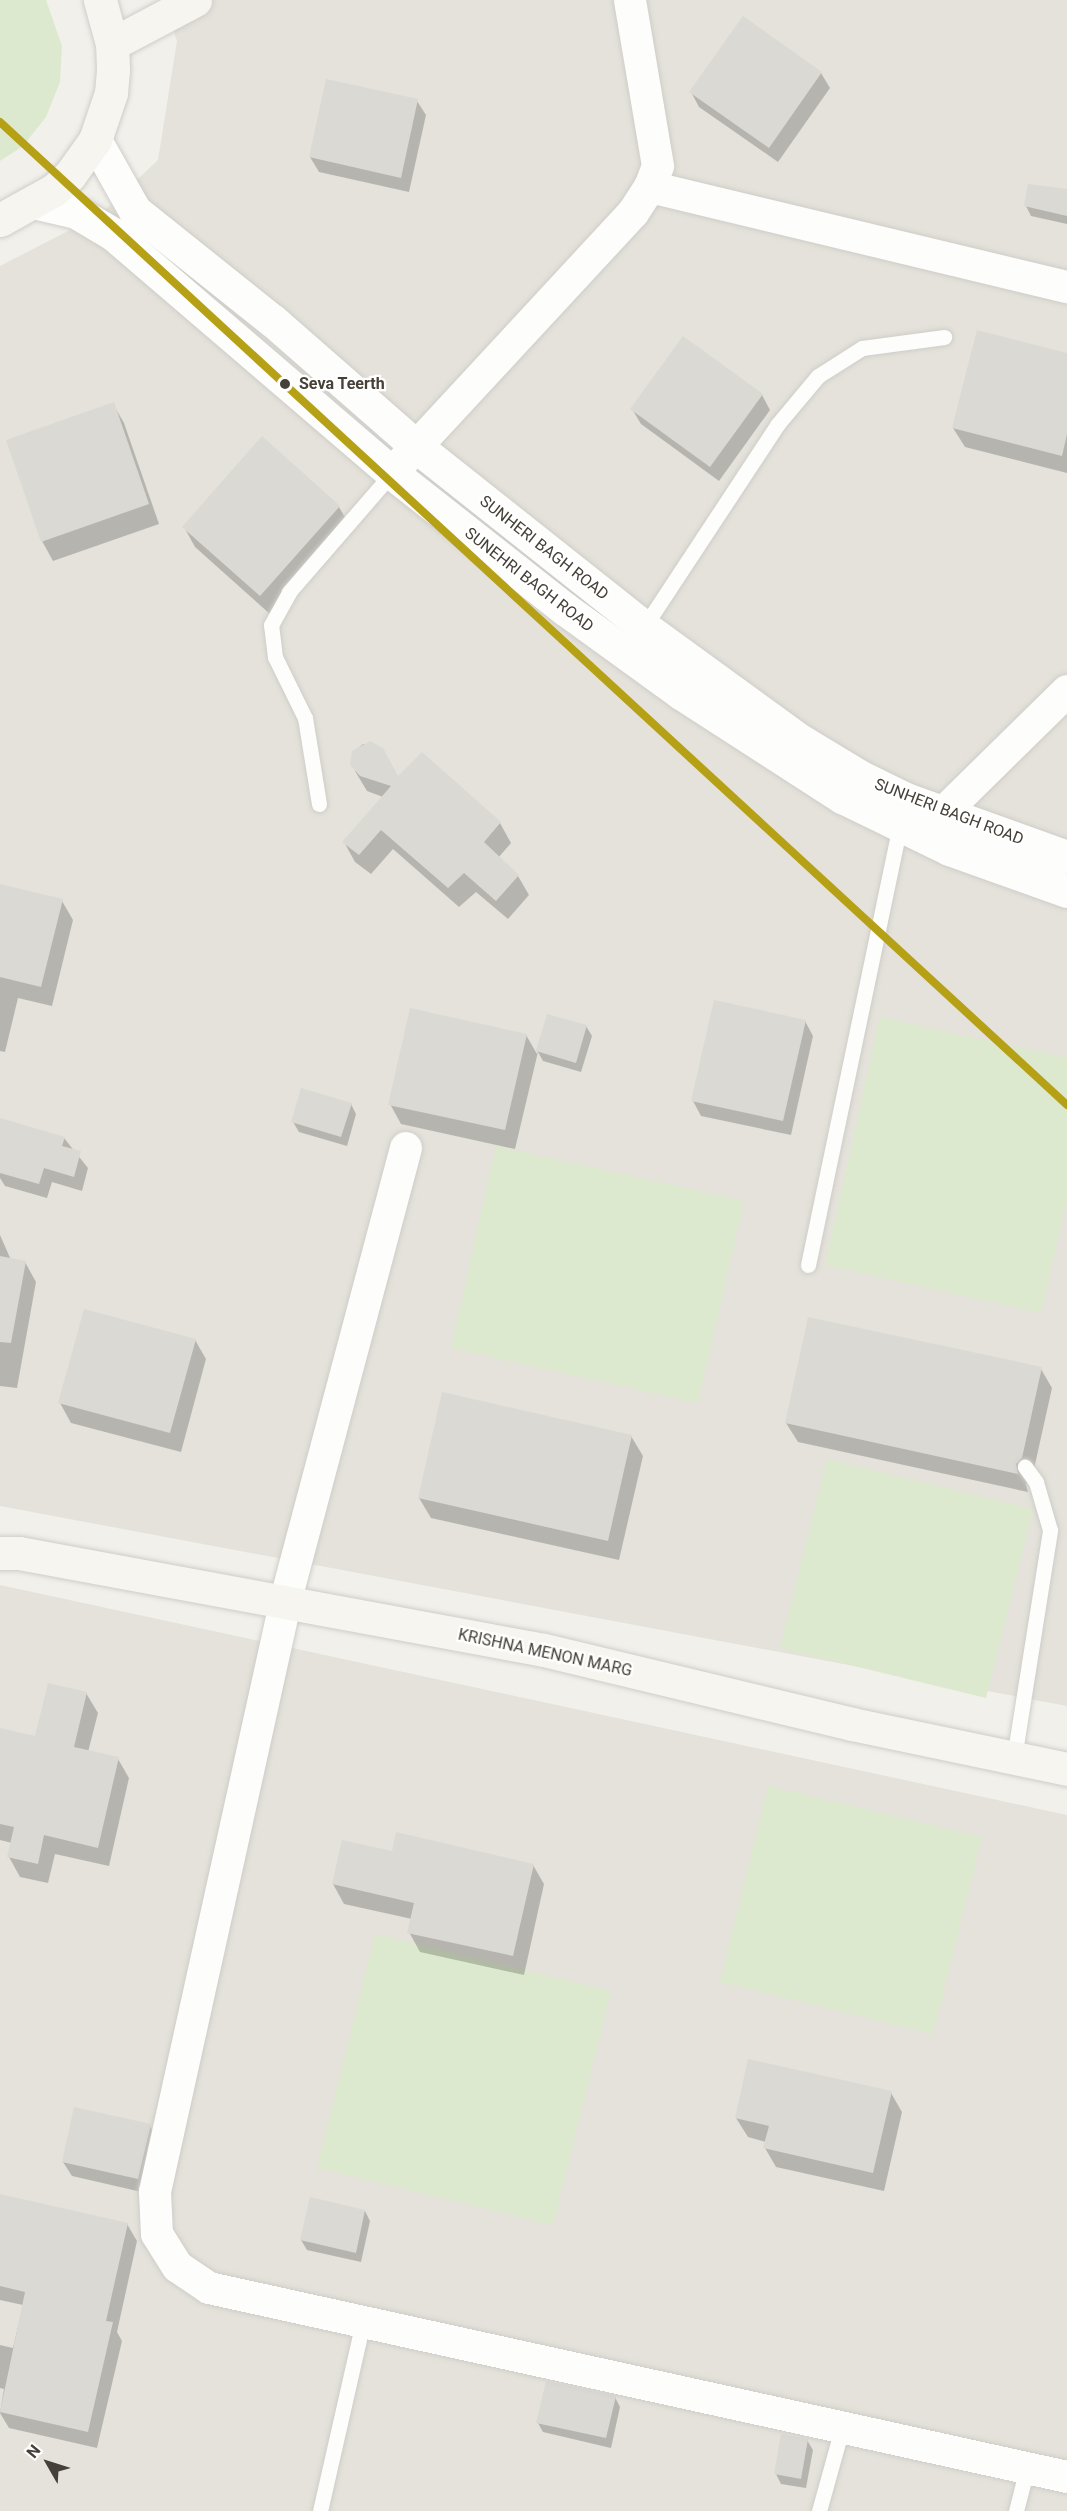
<!DOCTYPE html>
<html>
<head>
<meta charset="utf-8">
<style>
	body { margin:0 }
	#map { position:relative; width:1067px; height:2511px; overflow:hidden; background:#f1f0eb; font-family:Roboto,sans-serif }
	div>[style] { position:absolute }
	[style*='--x'] { left:calc(var(--x)*1px); top:calc(var(--y)*1px); width:calc(var(--w)*1px); rotate:calc(var(--a)*1deg) }
	.residential>* { inset:0; background:#e4e2da }
	.green>* { inset:0; background:#dce9ce }
	.shadow>* { inset:0; background:#0003 }
	.building>* { inset:0; background:#dad9d4 }
	.roads { filter:drop-shadow(0 0 2px #cfcdc9) drop-shadow(0 0 2px #cfcdc9) }
	.service>* { height:15px; margin:-7.5px; padding:0 7.5px; transform-origin:7.5px; border-radius:7.5px; background:#fdfdfc }
	.minor>* { height:32px; margin:-16px; padding:0 16px; transform-origin:16px; border-radius:16px; background:#fdfdfc }
	.tertiary>* { height:33px; margin:-16.5px; padding:0 16.5px; transform-origin:16.5px; border-radius:16.5px; background:#fdfdfc }
	.secondary>* { height:33px; margin:-16.5px; padding:0 16.5px; transform-origin:16.5px; border-radius:16.5px; background:#f6f5f0 }
	.metro-1>* { height:8px; margin:-4px; padding:0 4px; transform-origin:4px; border-radius:4px; background:#b5a016 }
	.dots>* { width:16px; height:16px; translate:-50% -50%; box-sizing:border-box; border:3px solid #fff; border-radius:50% }
	span { translate:-50% -50%; white-space:nowrap; text-align:center; line-height:1.15; -webkit-text-stroke:4.5px #fff; paint-order:stroke }
	.stop-label { font-size:16px; color:#464138; font-weight:700 }
	.left { translate:0 -50%; text-align:left }
	.street-label { font-size:16px; color:#464138 }
	.north { position:absolute; left:18px; top:2433px; width:60px; height:60px; -webkit-text-stroke:4px #fff; paint-order:stroke; rotate:309deg; font-size:16px; font-weight:700; line-height:24px; text-align:center; color:#464138 }
	.north::after { content:''; display:block; margin:auto; width:21px; height:27px; background:#464138; clip-path:polygon(50% 0,100% 100%,50% 72%,0 100%) }
</style>
</head>
<body>
<div id="map">
	<div class="residential">
		<div style="clip-path:polygon(163px 0,1067px 0,1067px 1706px,0 1506px,0 266px,101px 214px,158px 160px,177px 41px)"></div>
		<div style="clip-path:polygon(0 1585px,1067px 1815px,1067px 2511px,0 2511px)"></div>
	</div>
	<div class="green">
		<div style="clip-path:polygon(0 0,46px 0,62px 46px,60px 82px,46px 117px,23px 146px,0 161px)"></div>
		<div style="clip-path:polygon(880px 1017px,1067px 1058px,1067px 1199px,1041px 1313px,825px 1265px)"></div>
		<div style="clip-path:polygon(496px 1146px,744px 1201px,698px 1403px,451px 1348px)"></div>
		<div style="clip-path:polygon(827px 1459px,1033px 1509px,986px 1698px,780px 1648px)"></div>
		<div style="clip-path:polygon(768px 1786px,982px 1837px,933px 2034px,720px 1982px)"></div>
		<div style="clip-path:polygon(375px 1934px,611px 1991px,553px 2225px,317px 2168px)"></div>
	</div>
	<div class="shadow">
		<div style="clip-path:polygon(821px 73px,830px 88px,778px 162px,699px 107px,691px 92px)"></div>
		<div style="clip-path:polygon(417px 101px,426px 115px,409px 192px,319px 172px,310px 157px)"></div>
		<div style="clip-path:polygon(1067px 191px,1067px 224px,1031px 216px,1026px 206px)"></div>
		<div style="clip-path:polygon(1067px 354px,1067px 473px,965px 447px,953px 428px)"></div>
		<div style="clip-path:polygon(762px 395px,770px 410px,719px 481px,641px 424px,632px 409px)"></div>
		<div style="clip-path:polygon(113px 404px,124px 423px,159px 524px,53px 561px,42px 541px)"></div>
		<div style="clip-path:polygon(339px 507px,350px 526px,271px 615px,195px 547px,184px 527px)"></div>
		<div style="clip-path:polygon(363px 744px,382px 749px,398px 778px,500px 823px,511px 843px,498px 858px,518px 876px,529px 895px,508px 919px,476px 892px,459px 907px,393px 849px,371px 874px,355px 862px,344px 842px,383px 797px,367px 791px,355px 771px,353px 752px)"></div>
		<div style="clip-path:polygon(0 886px,62px 901px,73px 920px,52px 1006px,18px 998px,5px 1052px,0 1051px)"></div>
		<div style="clip-path:polygon(548px 1016px,586px 1026px,592px 1036px,581px 1072px,543px 1061px,538px 1052px,515px 1149px,401px 1124px,390px 1104px,526px 1035px,537px 1054px)"></div>
		<div style="clip-path:polygon(805px 1021px,813px 1036px,791px 1135px,701px 1116px,693px 1101px)"></div>
		<div style="clip-path:polygon(351px 1104px,356px 1114px,347px 1146px,299px 1132px,293px 1122px)"></div>
		<div style="clip-path:polygon(0 1119px,64px 1138px,88px 1168px,82px 1191px,52px 1182px,47px 1198px,5px 1186px,0 1178px)"></div>
		<div style="clip-path:polygon(0 1235px,11px 1260px,25px 1262px,36px 1282px,17px 1388px,0 1386px)"></div>
		<div style="clip-path:polygon(195px 1340px,206px 1359px,181px 1452px,71px 1423px,60px 1403px)"></div>
		<div style="clip-path:polygon(1041px 1369px,1052px 1388px,1032px 1478px,1026px 1484px,1028px 1492px,798px 1442px,786px 1423px)"></div>
		<div style="clip-path:polygon(631px 1436px,643px 1456px,619px 1560px,431px 1518px,419px 1498px)"></div>
		<div style="clip-path:polygon(86px 1693px,98px 1713px,88px 1752px,118px 1759px,129px 1778px,109px 1866px,55px 1854px,48px 1883px,20px 1877px,9px 1857px,12px 1843px,0 1840px,0 1730px,36px 1738px)"></div>
		<div style="clip-path:polygon(393px 1853px,533px 1865px,544px 1884px,524px 1975px,420px 1952px,409px 1932px,412px 1919px,344px 1904px,333px 1884px)"></div>
		<div style="clip-path:polygon(891px 2093px,902px 2112px,884px 2191px,776px 2167px,765px 2148px,766px 2142px,748px 2137px,736px 2118px)"></div>
		<div style="clip-path:polygon(150px 2126px,158px 2141px,146px 2193px,72px 2176px,63px 2162px)"></div>
		<div style="clip-path:polygon(0 2196px,127px 2224px,137px 2241px,117px 2332px,122px 2341px,97px 2448px,9px 2428px,0 2413px,4px 2389px,0 2388px,0 2345px,13px 2348px,23px 2305px,0 2300px)"></div>
		<div style="clip-path:polygon(365px 2211px,370px 2221px,361px 2262px,307px 2250px,301px 2240px)"></div>
		<div style="clip-path:polygon(615px 2397px,620px 2407px,611px 2448px,543px 2432px,538px 2423px)"></div>
		<div style="clip-path:polygon(807px 2440px,813px 2450px,806px 2488px,781px 2484px,776px 2474px)"></div>
	</div>
	<div class="building">
		<div style="clip-path:polygon(743px 16px,822px 72px,769px 148px,689px 92px)"></div>
		<div style="clip-path:polygon(326px 79px,418px 99px,401px 178px,309px 157px)"></div>
		<div style="clip-path:polygon(1028px 184px,1067px 189px,1067px 216px,1024px 206px)"></div>
		<div style="clip-path:polygon(977px 330px,1067px 353px,1067px 434px,1062px 456px,952px 428px)"></div>
		<div style="clip-path:polygon(683px 336px,763px 394px,710px 467px,630px 409px)"></div>
		<div style="clip-path:polygon(114px 402px,149px 504px,41px 542px,6px 440px)"></div>
		<div style="clip-path:polygon(262px 436px,340px 506px,260px 596px,182px 527px)"></div>
		<div style="clip-path:polygon(370px 741px,383px 748px,398px 776px,422px 752px,501px 822px,484px 842px,519px 875px,496px 901px,464px 873px,448px 888px,381px 830px,359px 855px,342px 842px,391px 786px,360px 776px,350px 765px,352px 751px)"></div>
		<div style="clip-path:polygon(0 884px,63px 899px,41px 987px,0 977px)"></div>
		<div style="clip-path:polygon(714px 1000px,806px 1020px,783px 1121px,691px 1101px)"></div>
		<div style="clip-path:polygon(410px 1008px,527px 1034px,505px 1130px,388px 1105px)"></div>
		<div style="clip-path:polygon(547px 1014px,587px 1025px,576px 1063px,536px 1051px)"></div>
		<div style="clip-path:polygon(301px 1088px,352px 1103px,341px 1137px,291px 1122px)"></div>
		<div style="clip-path:polygon(0 1118px,65px 1137px,62px 1146px,81px 1151px,74px 1177px,44px 1168px,39px 1184px,0 1173px)"></div>
		<div style="clip-path:polygon(0 1256px,26px 1261px,11px 1343px,0 1342px)"></div>
		<div style="clip-path:polygon(84px 1309px,196px 1339px,170px 1433px,58px 1403px)"></div>
		<div style="clip-path:polygon(808px 1317px,1042px 1367px,1022px 1458px,1016px 1464px,1018px 1474px,785px 1423px)"></div>
		<div style="clip-path:polygon(442px 1392px,632px 1435px,608px 1541px,418px 1498px)"></div>
		<div style="clip-path:polygon(48px 1683px,87px 1692px,74px 1747px,119px 1757px,98px 1848px,44px 1835px,38px 1864px,7px 1857px,14px 1827px,0 1824px,0 1728px,35px 1736px)"></div>
		<div style="clip-path:polygon(396px 1832px,534px 1864px,513px 1956px,407px 1933px,414px 1903px,332px 1884px,342px 1840px,392px 1851px)"></div>
		<div style="clip-path:polygon(748px 2059px,892px 2091px,873px 2173px,763px 2148px,769px 2126px,735px 2118px)"></div>
		<div style="clip-path:polygon(74px 2107px,151px 2124px,138px 2179px,62px 2162px)"></div>
		<div style="clip-path:polygon(0 2194px,128px 2223px,106px 2321px,113px 2322px,88px 2432px,0 2412px,25px 2292px,0 2286px)"></div>
		<div style="clip-path:polygon(310px 2197px,365px 2210px,356px 2253px,300px 2240px)"></div>
		<div style="clip-path:polygon(546px 2381px,616px 2396px,606px 2438px,536px 2423px)"></div>
		<div style="clip-path:polygon(781px 2434px,808px 2439px,801px 2479px,774px 2474px)"></div>
	</div>
	<div class="roads">
		<div class="service">
			<div style="--x:644;--y:627;--w:242;--a:-56.6"></div>
			<div style="--x:777;--y:425;--w:64;--a:-50.1"></div>
			<div style="--x:818;--y:376;--w:52;--a:-32.5"></div>
			<div style="--x:862;--y:348;--w:83;--a:-7.6"></div>
			<div style="--x:319;--y:804;--w:87;--a:-99.2"></div>
			<div style="--x:305;--y:718;--w:68;--a:-116.2"></div>
			<div style="--x:275;--y:657;--w:32;--a:-97"></div>
			<div style="--x:271;--y:625;--w:38;--a:-61"></div>
			<div style="--x:289;--y:592;--w:157;--a:-49.1"></div>
			<div style="--x:808;--y:1265;--w:450;--a:-78.2"></div>
			<div style="--x:1014;--y:1758;--w:231;--a:-81"></div>
			<div style="--x:1050;--y:1530;--w:50;--a:-106.3"></div>
			<div style="--x:1036;--y:1482;--w:19;--a:-126"></div>
			<div style="--x:320;--y:2511;--w:194;--a:-77.2"></div>
			<div style="--x:819;--y:2511;--w:86;--a:-74.5"></div>
			<div style="--x:1016;--y:2511;--w:44;--a:-75.7"></div>
		</div>
		<div class="minor">
			<div style="--x:650;--y:187;--w:429;--a:13.5"></div>
			<div style="--x:392;--y:473;--w:355;--a:-47.2"></div>
			<div style="--x:633;--y:213;--w:31;--a:-57"></div>
			<div style="--x:650;--y:187;--w:22;--a:-69"></div>
			<div style="--x:658;--y:166;--w:168;--a:-99.6"></div>
			<div style="--x:943;--y:813;--w:174;--a:-44.5"></div>
			<div style="--x:406;--y:1148;--w:472;--a:104.9"></div>
			<div style="--x:285;--y:1604;--w:602;--a:102.47"></div>
			<div style="--x:155;--y:2192;--w:42;--a:87.3"></div>
			<div style="--x:157;--y:2234;--w:39;--a:58"></div>
			<div style="--x:178;--y:2267;--w:37;--a:34"></div>
			<div style="--x:209;--y:2288;--w:879;--a:12.42"></div>
		</div>
		<div class="tertiary">
			<div style="--x:95;--y:140;--w:81;--a:60.6"></div>
			<div style="--x:135;--y:211;--w:176;--a:38.6"></div>
			<div style="--x:273;--y:321;--w:191;--a:41.2"></div>
			<div style="--x:417;--y:447;--w:290;--a:38.4"></div>
			<div style="--x:644;--y:627;--w:194;--a:36"></div>
			<div style="--x:801;--y:741;--w:70;--a:31"></div>
			<div style="--x:861;--y:777;--w:50;--a:26.1"></div>
			<div style="--x:906;--y:799;--w:171;--a:19.8"></div>
			<div style="--x:37;--y:203;--w:40;--a:13"></div>
			<div style="--x:76;--y:212;--w:43;--a:30.7"></div>
			<div style="--x:113;--y:234;--w:367;--a:40.6"></div>
			<div style="--x:392;--y:473;--w:220;--a:38.2"></div>
			<div style="--x:565;--y:609;--w:143;--a:35.9"></div>
			<div style="--x:681;--y:693;--w:192;--a:32.9"></div>
			<div style="--x:842;--y:797;--w:119;--a:25.9"></div>
			<div style="--x:949;--y:849;--w:125;--a:19.6"></div>
		</div>
		<div class="secondary">
			<div style="--x:112;--y:44;--w:94;--a:-27.9"></div>
			<div style="--x:0;--y:220;--w:62;--a:-29.1"></div>
			<div style="--x:54;--y:190;--w:22;--a:-43"></div>
			<div style="--x:70;--y:175;--w:43;--a:-54.5"></div>
			<div style="--x:95;--y:140;--w:50;--a:-71.2"></div>
			<div style="--x:111;--y:93;--w:24;--a:-85"></div>
			<div style="--x:113;--y:69;--w:25;--a:-92"></div>
			<div style="--x:112;--y:44;--w:46;--a:-105.3"></div>
			<div style="--x:0;--y:1553;--w:19;--a:0"></div>
			<div style="--x:19;--y:1553;--w:534;--a:10.47"></div>
			<div style="--x:544;--y:1650;--w:317;--a:13.5"></div>
			<div style="--x:852;--y:1724;--w:220;--a:11.8"></div>
		</div>
	</div>
	<div class="metro-1">
		<div style="--x:0;--y:122;--w:1451;--a:42.65"></div>
	</div>
	<div class="dots">
		<div style="left:285px;top:384px;background:#464138"></div>
	</div>
	<div class="stop-label">
		<span class="left" style="left:299px;top:384px">Seva Teerth</span>
	</div>
	<div class="street-label">
		<span style="left:544px;top:548px;rotate:38deg">SUNHERI BAGH ROAD</span>
		<span style="left:529px;top:580px;rotate:38deg">SUNEHRI BAGH ROAD</span>
		<span style="left:949px;top:812px;rotate:21deg">SUNHERI BAGH ROAD</span>
		<span style="left:545px;top:1653px;rotate:12deg">KRISHNA MENON MARG</span>
	</div>
	<div class="north">N</div>
</div>
</body>
</html>
